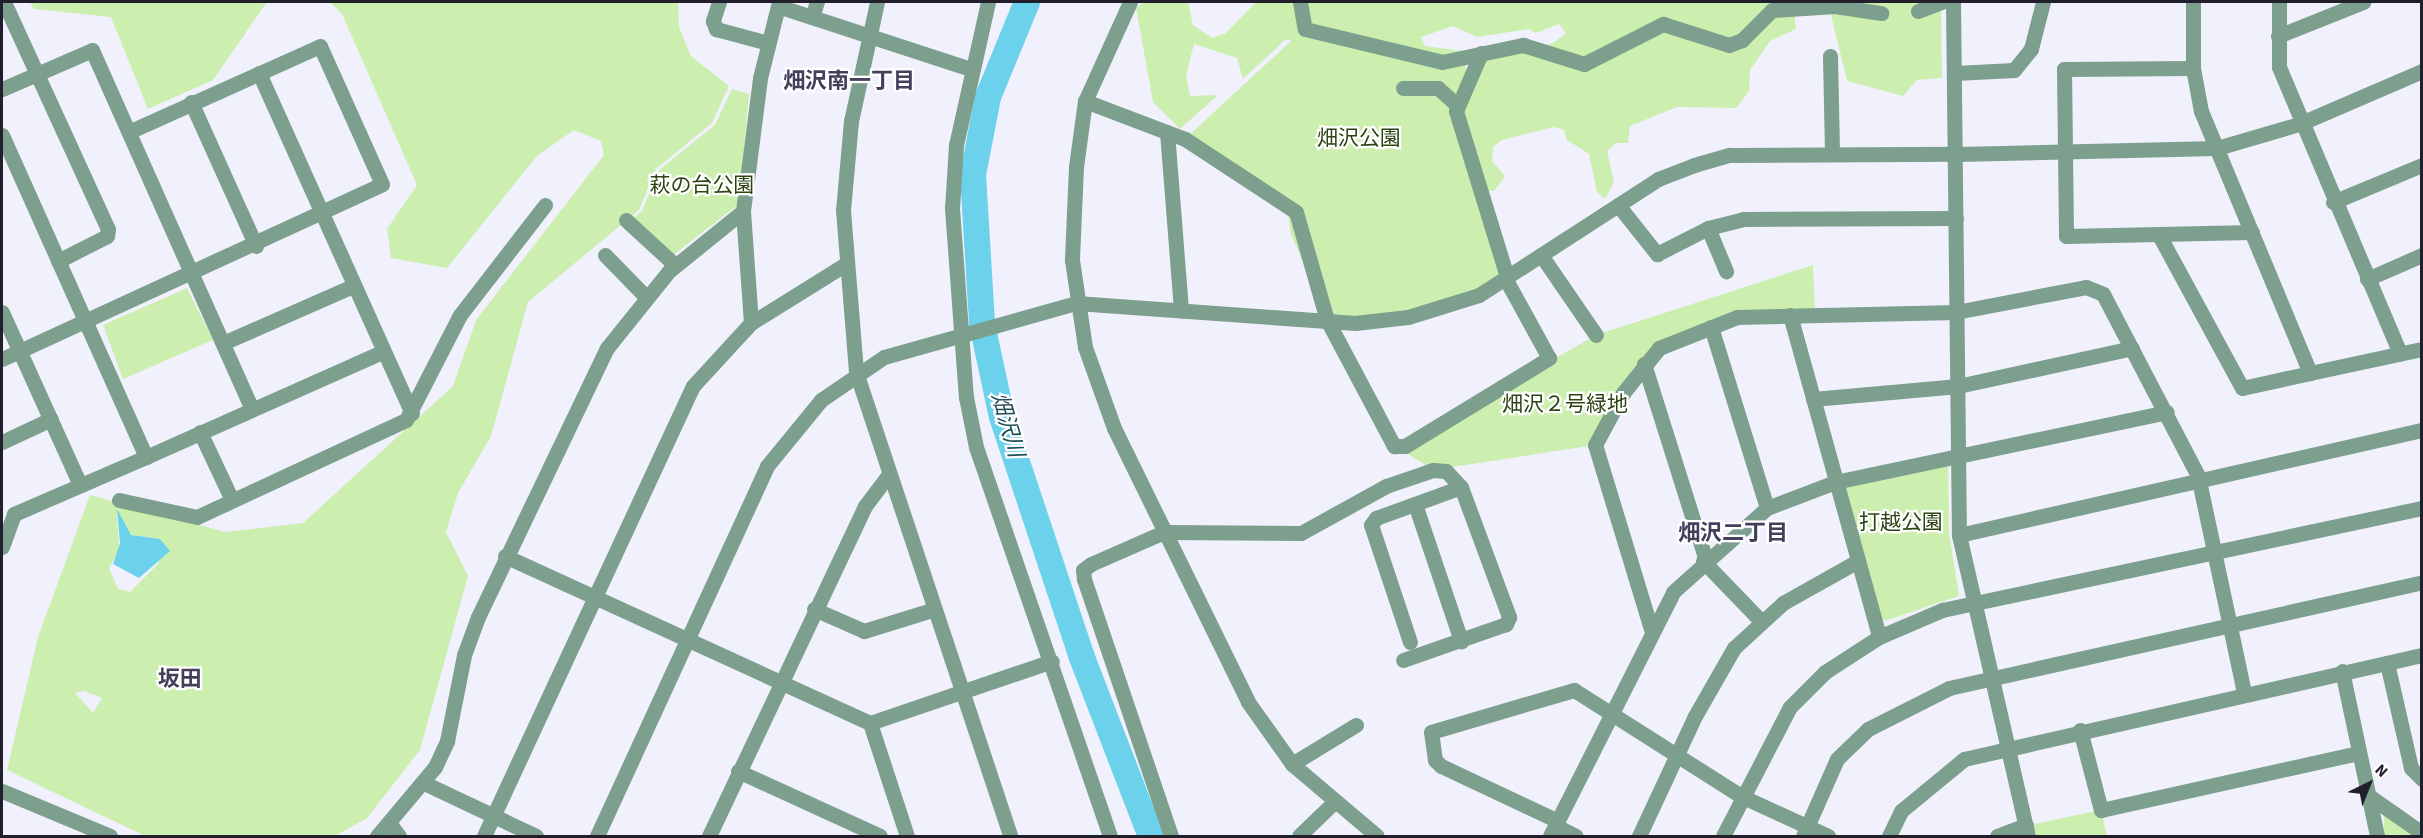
<!DOCTYPE html>
<html>
<head>
<meta charset="utf-8">
<style>
	body { margin:0 }
	#map { position:relative; width:2423px; height:838px; overflow:hidden; background:#f1f0fd; font-family:"Source Sans 3","Noto Sans JP",sans-serif }
	div>[style] { position:absolute }
	[style*='--x'] { left:calc(var(--x)*1px); top:calc(var(--y)*1px); width:calc(var(--w)*1px); rotate:calc(var(--a)*1deg) }
	.green>* { inset:0; background:#ccefaf }
	.water>* { inset:0; background:#6cd2eb }
	.river>* { height:26px; margin:-13px; padding:0 13px; transform-origin:13px; border-radius:13px; background:#6cd2eb }
	.minor>* { height:15px; margin:-7.5px; padding:0 7.5px; transform-origin:7.5px; border-radius:7.5px; background:#7d9f8d }
	.tertiary>* { height:15px; margin:-7.5px; padding:0 7.5px; transform-origin:7.5px; border-radius:7.5px; background:#7d9f8d }
	span { translate:-50% -50%; white-space:nowrap; text-align:center; line-height:1.15; -webkit-text-stroke:4.5px #fff; paint-order:stroke }
	.park-label { font-size:21px; color:#2c4313 }
	.neighbourhood-label { font-size:22px; color:#443f5b; font-weight:700 }
	.water-label { font-size:22px; color:#224f5a; font-style:italic }
	.frame { position:absolute; inset:0; border:3px solid #201f2b; pointer-events:none }
	.north { position:absolute; left:2339px; top:754px; width:60px; height:60px; -webkit-text-stroke:4px #fff; paint-order:stroke; rotate:43deg; font-size:16px; font-weight:700; line-height:24px; text-align:center; color:#201f2b }
	.north::after { content:''; display:block; margin:auto; width:21px; height:27px; background:#201f2b; clip-path:polygon(50% 0,100% 100%,50% 72%,0 100%) }
</style>
</head>
<body>
<div id="map">
	<div class="green">
		<div style="clip-path:polygon(30px 2px,267px 2px,213px 80px,148px 109px,111px 17px,34px 9px)"></div>
		<div style="clip-path:polygon(evenodd,330px 2px,678px 2px,679px 27px,691px 56px,729px 86px,712px 123px,656px 169px,639px 210px,528px 302px,491px 436px,458px 493px,446px 532px,468px 576px,420px 750px,367px 818px,335px 836px,145px 836px,7px 770px,38px 637px,90px 495px,225px 532px,303px 523px,453px 386px,476px 320px,604px 155px,601px 141px,574px 130px,537px 156px,447px 268px,391px 258px,387px 229px,417px 185px,342px 14px,330px 2px,117px 513px,131px 535px,160px 539px,158px 564px,130px 592px,118px 589px,109px 568px,119px 551px,117px 513px,330px 2px,84px 691px,102px 698px,93px 713px,75px 693px,84px 691px)"></div>
		<div style="clip-path:polygon(evenodd,1144px 2px,1188px 2px,1193px 25px,1212px 38px,1226px 33px,1256px 2px,1793px 2px,1796px 29px,1770px 41px,1750px 70px,1749px 91px,1736px 108px,1677px 107px,1630px 126px,1628px 143px,1616px 143px,1607px 151px,1614px 182px,1605px 199px,1597px 192px,1589px 154px,1567px 140px,1564px 130px,1554px 127px,1502px 140px,1493px 147px,1492px 161px,1505px 176px,1494px 191px,1488px 191px,1507px 277px,1408px 317px,1327px 320px,1291px 234px,1286px 201px,1185px 139px,1291px 41px,1286px 39px,1243px 79px,1237px 58px,1194px 44px,1186px 75px,1190px 96px,1218px 95px,1180px 129px,1153px 102px,1136px 8px,1144px 2px,1559px 24px,1566px 33px,1553px 43px,1480px 61px,1465px 78px,1467px 59px,1462px 51px,1425px 46px,1421px 37px,1453px 26px,1477px 37px,1529px 29px,1536px 33px,1559px 24px)"></div>
		<div style="clip-path:polygon(1862px 2px,1941px 2px,1942px 78px,1917px 80px,1903px 96px,1847px 81px,1831px 15px,1835px 8px,1865px 5px)"></div>
		<div style="clip-path:polygon(732px 89px,749px 94px,739px 204px,672px 256px,632px 219px,642px 211px,659px 170px,715px 125px)"></div>
		<div style="clip-path:polygon(1813px 265px,1815px 314px,1737px 317px,1644px 363px,1595px 445px,1433px 470px,1399px 448px,1596px 335px)"></div>
		<div style="clip-path:polygon(187px 288px,213px 340px,123px 379px,103px 325px)"></div>
		<div style="clip-path:polygon(1948px 460px,1949px 533px,1959px 596px,1885px 621px,1879px 615px,1842px 490px,1850px 479px)"></div>
		<div style="clip-path:polygon(2101px 810px,2107px 836px,2033px 836px,2030px 825px)"></div>
		<div style="clip-path:polygon(2384px 813px,2416px 836px,2384px 836px)"></div>
	</div>
	<div class="water">
		<div style="clip-path:polygon(117px 509px,131px 535px,160px 539px,170px 551px,139px 578px,113px 564px,120px 543px)"></div>
	</div>
	<div class="river">
		<div style="--x:1027;--y:2;--w:103;--a:112.3"></div>
		<div style="--x:988;--y:97;--w:79;--a:100.9"></div>
		<div style="--x:973;--y:175;--w:149;--a:86.5"></div>
		<div style="--x:982;--y:324;--w:95;--a:77.9"></div>
		<div style="--x:1002;--y:417;--w:251;--a:71.6"></div>
		<div style="--x:1081;--y:655;--w:194;--a:68.9"></div>
	</div>
	<div class="minor">
		<div style="--x:4;--y:2;--w:250;--a:65.4"></div>
		<div style="--x:108;--y:229;--w:7;--a:98"></div>
		<div style="--x:107;--y:236;--w:55;--a:153"></div>
		<div style="--x:719;--y:2;--w:20;--a:108"></div>
		<div style="--x:713;--y:21;--w:9;--a:69"></div>
		<div style="--x:716;--y:29;--w:54;--a:15.1"></div>
		<div style="--x:877;--y:2;--w:122;--a:102.3"></div>
		<div style="--x:851;--y:121;--w:89;--a:95.1"></div>
		<div style="--x:843;--y:210;--w:163;--a:85.4"></div>
		<div style="--x:856;--y:372;--w:489;--a:71.6"></div>
		<div style="--x:988;--y:2;--w:147;--a:102.6"></div>
		<div style="--x:956;--y:145;--w:63;--a:93.6"></div>
		<div style="--x:952;--y:208;--w:190;--a:85.8"></div>
		<div style="--x:966;--y:397;--w:51;--a:78.7"></div>
		<div style="--x:976;--y:447;--w:411;--a:71"></div>
		<div style="--x:1300;--y:2;--w:27;--a:80"></div>
		<div style="--x:1305;--y:29;--w:141;--a:13.5"></div>
		<div style="--x:1442;--y:62;--w:83;--a:-11.9"></div>
		<div style="--x:1523;--y:45;--w:64;--a:17.3"></div>
		<div style="--x:1584;--y:64;--w:89;--a:-26.9"></div>
		<div style="--x:1663;--y:24;--w:69;--a:17.7"></div>
		<div style="--x:1729;--y:45;--w:14;--a:-21"></div>
		<div style="--x:1742;--y:40;--w:42;--a:-45"></div>
		<div style="--x:1772;--y:10;--w:63;--a:-3.6"></div>
		<div style="--x:1835;--y:6;--w:47;--a:8.7"></div>
		<div style="--x:1953;--y:2;--w:533;--a:89.36"></div>
		<div style="--x:1959;--y:535;--w:309;--a:77.1"></div>
		<div style="--x:2193;--y:2;--w:66;--a:90"></div>
		<div style="--x:2193;--y:68;--w:44;--a:79.5"></div>
		<div style="--x:2201;--y:111;--w:284;--a:67.4"></div>
		<div style="--x:2310;--y:373;--w:115;--a:-12.1"></div>
		<div style="--x:2279;--y:2;--w:65;--a:90"></div>
		<div style="--x:2279;--y:67;--w:311;--a:67.1"></div>
		<div style="--x:1918;--y:11;--w:25;--a:-21"></div>
		<div style="--x:812;--y:17;--w:16;--a:-72"></div>
		<div style="--x:2278;--y:36;--w:92;--a:-21.8"></div>
		<div style="--x:1481;--y:53;--w:63;--a:113.3"></div>
		<div style="--x:1456;--y:111;--w:174;--a:72.9"></div>
		<div style="--x:1830;--y:56;--w:97;--a:88.8"></div>
		<div style="--x:2193;--y:68;--w:129;--a:179.6"></div>
		<div style="--x:2064;--y:69;--w:167;--a:89.3"></div>
		<div style="--x:2066;--y:236;--w:186;--a:-1.2"></div>
		<div style="--x:259;--y:73;--w:373;--a:65.8"></div>
		<div style="--x:1955;--y:73;--w:59;--a:-2.9"></div>
		<div style="--x:2014;--y:70;--w:27;--a:-51"></div>
		<div style="--x:2031;--y:49;--w:49;--a:-75.7"></div>
		<div style="--x:1403;--y:88;--w:35;--a:0"></div>
		<div style="--x:1438;--y:88;--w:25;--a:42"></div>
		<div style="--x:2;--y:89;--w:98;--a:-23.4"></div>
		<div style="--x:92;--y:50;--w:393;--a:66"></div>
		<div style="--x:1085;--y:101;--w:107;--a:20.8"></div>
		<div style="--x:1185;--y:139;--w:133;--a:33.3"></div>
		<div style="--x:1296;--y:212;--w:112;--a:74"></div>
		<div style="--x:1327;--y:320;--w:143;--a:62"></div>
		<div style="--x:1394;--y:446;--w:11;--a:0"></div>
		<div style="--x:1405;--y:446;--w:169;--a:-31.4"></div>
		<div style="--x:1549;--y:358;--w:91;--a:-118.8"></div>
		<div style="--x:191;--y:102;--w:158;--a:65.7"></div>
		<div style="--x:1167;--y:132;--w:179;--a:85.5"></div>
		<div style="--x:2;--y:135;--w:353;--a:65.9"></div>
		<div style="--x:146;--y:457;--w:258;--a:-24"></div>
		<div style="--x:1957;--y:154;--w:260;--a:-1.3"></div>
		<div style="--x:2217;--y:148;--w:85;--a:-16.3"></div>
		<div style="--x:2299;--y:124;--w:134;--a:-23.3"></div>
		<div style="--x:2333;--y:202;--w:96;--a:-22.6"></div>
		<div style="--x:1618;--y:205;--w:63;--a:51.5"></div>
		<div style="--x:1657;--y:254;--w:57;--a:-27"></div>
		<div style="--x:1708;--y:228;--w:36;--a:-14"></div>
		<div style="--x:1743;--y:219;--w:213;--a:-0.3"></div>
		<div style="--x:626;--y:220;--w:67;--a:42.6"></div>
		<div style="--x:1708;--y:228;--w:47;--a:67.3"></div>
		<div style="--x:2159;--y:235;--w:174;--a:61.5"></div>
		<div style="--x:2242;--y:388;--w:70;--a:-12.4"></div>
		<div style="--x:605;--y:255;--w:57;--a:45.7"></div>
		<div style="--x:1541;--y:255;--w:97;--a:55.5"></div>
		<div style="--x:2367;--y:279;--w:60;--a:-23.6"></div>
		<div style="--x:2;--y:312;--w:190;--a:65.7"></div>
		<div style="--x:1790;--y:315;--w:334;--a:74.5"></div>
		<div style="--x:751;--y:323;--w:112;--a:-94.1"></div>
		<div style="--x:743;--y:211;--w:134;--a:-82.7"></div>
		<div style="--x:760;--y:78;--w:74;--a:-76"></div>
		<div style="--x:778;--y:6;--w:203;--a:18.1"></div>
		<div style="--x:1711;--y:327;--w:189;--a:72.8"></div>
		<div style="--x:223;--y:343;--w:142;--a:-23.7"></div>
		<div style="--x:2;--y:359;--w:418;--a:-24.7"></div>
		<div style="--x:382;--y:184;--w:151;--a:-114.2"></div>
		<div style="--x:320;--y:46;--w:209;--a:155.8"></div>
		<div style="--x:1644;--y:364;--w:203;--a:72.5"></div>
		<div style="--x:1813;--y:399;--w:146;--a:-5.1"></div>
		<div style="--x:1958;--y:386;--w:178;--a:-12.3"></div>
		<div style="--x:200;--y:432;--w:75;--a:64.8"></div>
		<div style="--x:2;--y:442;--w:54;--a:-25.1"></div>
		<div style="--x:119;--y:500;--w:80;--a:12.3"></div>
		<div style="--x:197;--y:517;--w:230;--a:-24.9"></div>
		<div style="--x:406;--y:420;--w:118;--a:-62.8"></div>
		<div style="--x:460;--y:315;--w:139;--a:-52.3"></div>
		<div style="--x:1415;--y:504;--w:145;--a:71.4"></div>
		<div style="--x:1959;--y:535;--w:475;--a:-12.8"></div>
		<div style="--x:505;--y:556;--w:401;--a:24.6"></div>
		<div style="--x:870;--y:723;--w:192;--a:-18.8"></div>
		<div style="--x:1703;--y:561;--w:83;--a:46"></div>
		<div style="--x:814;--y:609;--w:55;--a:23.7"></div>
		<div style="--x:864;--y:631;--w:71;--a:-17.2"></div>
		<div style="--x:1651;--y:629;--w:192;--a:-106.9"></div>
		<div style="--x:1595;--y:445;--w:59;--a:-61.7"></div>
		<div style="--x:1623;--y:393;--w:58;--a:-51.3"></div>
		<div style="--x:1659;--y:348;--w:84;--a:-21.7"></div>
		<div style="--x:1737;--y:317;--w:219;--a:-1.3"></div>
		<div style="--x:1956;--y:312;--w:132;--a:-10.9"></div>
		<div style="--x:2086;--y:287;--w:18;--a:22"></div>
		<div style="--x:2103;--y:294;--w:205;--a:62.4"></div>
		<div style="--x:2198;--y:476;--w:222;--a:78"></div>
		<div style="--x:1410;--y:642;--w:123;--a:-108.4"></div>
		<div style="--x:1371;--y:525;--w:9;--a:-54"></div>
		<div style="--x:1376;--y:518;--w:90;--a:-20"></div>
		<div style="--x:2387;--y:663;--w:108;--a:77.1"></div>
		<div style="--x:2411;--y:768;--w:16;--a:45"></div>
		<div style="--x:2342;--y:671;--w:169;--a:78"></div>
		<div style="--x:870;--y:723;--w:119;--a:71.9"></div>
		<div style="--x:2080;--y:730;--w:83;--a:75.3"></div>
		<div style="--x:2101;--y:810;--w:263;--a:-12.5"></div>
		<div style="--x:1292;--y:764;--w:75;--a:-31.4"></div>
		<div style="--x:738;--y:771;--w:156;--a:24.6"></div>
		<div style="--x:424;--y:783;--w:124;--a:25.3"></div>
		<div style="--x:2;--y:791;--w:117;--a:22.6"></div>
		<div style="--x:2369;--y:796;--w:65;--a:34.9"></div>
		<div style="--x:1558;--y:821;--w:129;--a:-154.8"></div>
		<div style="--x:1441;--y:766;--w:8;--a:-135"></div>
		<div style="--x:1435;--y:760;--w:28;--a:-98"></div>
		<div style="--x:1431;--y:732;--w:149;--a:-16.4"></div>
		<div style="--x:1574;--y:690;--w:198;--a:32.4"></div>
		<div style="--x:1741;--y:796;--w:96;--a:24.7"></div>
		<div style="--x:390;--y:824;--w:15;--a:53"></div>
		<div style="--x:1556;--y:826;--w:22;--a:27"></div>
		<div style="--x:377;--y:836;--w:90;--a:-50"></div>
		<div style="--x:435;--y:767;--w:29;--a:-65"></div>
		<div style="--x:447;--y:741;--w:88;--a:-78.8"></div>
		<div style="--x:464;--y:655;--w:40;--a:-69.8"></div>
		<div style="--x:478;--y:617;--w:298;--a:-64.4"></div>
		<div style="--x:607;--y:348;--w:99;--a:-51.2"></div>
		<div style="--x:669;--y:271;--w:95;--a:-39"></div>
		<div style="--x:484;--y:836;--w:496;--a:-65.1"></div>
		<div style="--x:693;--y:386;--w:86;--a:-47.4"></div>
		<div style="--x:751;--y:323;--w:110;--a:-31.9"></div>
		<div style="--x:709;--y:836;--w:365;--a:-64.7"></div>
		<div style="--x:865;--y:506;--w:38;--a:-53"></div>
		<div style="--x:1171;--y:836;--w:271;--a:-108.7"></div>
		<div style="--x:1084;--y:579;--w:9;--a:-96"></div>
		<div style="--x:1083;--y:570;--w:10;--a:-37"></div>
		<div style="--x:1091;--y:564;--w:80;--a:-23.7"></div>
		<div style="--x:1164;--y:532;--w:137;--a:0.4"></div>
		<div style="--x:1301;--y:533;--w:97;--a:-28.9"></div>
		<div style="--x:1386;--y:486;--w:50;--a:-18.8"></div>
		<div style="--x:1433;--y:470;--w:13;--a:4"></div>
		<div style="--x:1446;--y:471;--w:22;--a:47"></div>
		<div style="--x:1461;--y:487;--w:139;--a:69.7"></div>
		<div style="--x:1509;--y:617;--w:8;--a:113"></div>
		<div style="--x:1506;--y:624;--w:109;--a:160.7"></div>
		<div style="--x:1299;--y:836;--w:47;--a:-44.1"></div>
		<div style="--x:1550;--y:836;--w:273;--a:-63.2"></div>
		<div style="--x:1673;--y:592;--w:126;--a:-41.8"></div>
		<div style="--x:1767;--y:508;--w:73;--a:-20.9"></div>
		<div style="--x:1835;--y:482;--w:339;--a:-11.9"></div>
		<div style="--x:1639;--y:836;--w:132;--a:-65"></div>
		<div style="--x:1695;--y:716;--w:78;--a:-60.2"></div>
		<div style="--x:1734;--y:648;--w:67;--a:-42.6"></div>
		<div style="--x:1783;--y:603;--w:84;--a:-29.3"></div>
		<div style="--x:1723;--y:836;--w:145;--a:-62.6"></div>
		<div style="--x:1790;--y:707;--w:49;--a:-45"></div>
		<div style="--x:1825;--y:672;--w:64;--a:-32.9"></div>
		<div style="--x:1879;--y:637;--w:69;--a:-23.2"></div>
		<div style="--x:1942;--y:610;--w:491;--a:-12"></div>
		<div style="--x:1803;--y:836;--w:84;--a:-66.2"></div>
		<div style="--x:1837;--y:759;--w:43;--a:-44.1"></div>
		<div style="--x:1868;--y:729;--w:91;--a:-26.8"></div>
		<div style="--x:1949;--y:688;--w:485;--a:-12.6"></div>
		<div style="--x:1889;--y:836;--w:28;--a:-64"></div>
		<div style="--x:1901;--y:811;--w:82;--a:-39.5"></div>
		<div style="--x:1964;--y:759;--w:470;--a:-12.8"></div>
		<div style="--x:1997;--y:836;--w:31;--a:-21"></div>
	</div>
	<div class="tertiary">
		<div style="--x:1130;--y:2;--w:109;--a:114.4"></div>
		<div style="--x:1085;--y:101;--w:67;--a:97.8"></div>
		<div style="--x:1076;--y:167;--w:93;--a:92.5"></div>
		<div style="--x:1072;--y:260;--w:88;--a:81.5"></div>
		<div style="--x:1085;--y:347;--w:86;--a:70.3"></div>
		<div style="--x:1114;--y:428;--w:305;--a:63.9"></div>
		<div style="--x:1248;--y:702;--w:76;--a:54.6"></div>
		<div style="--x:1292;--y:764;--w:111;--a:40.3"></div>
		<div style="--x:2;--y:547;--w:35;--a:-70"></div>
		<div style="--x:14;--y:514;--w:144;--a:-23.4"></div>
		<div style="--x:597;--y:836;--w:407;--a:-65.3"></div>
		<div style="--x:767;--y:466;--w:85;--a:-50.7"></div>
		<div style="--x:821;--y:400;--w:76;--a:-34.3"></div>
		<div style="--x:884;--y:357;--w:199;--a:-15.7"></div>
		<div style="--x:1076;--y:303;--w:280;--a:4.1"></div>
		<div style="--x:1355;--y:323;--w:53;--a:-6.5"></div>
		<div style="--x:1408;--y:317;--w:74;--a:-17.2"></div>
		<div style="--x:1479;--y:295;--w:213;--a:-32.9"></div>
		<div style="--x:1658;--y:179;--w:39;--a:-21"></div>
		<div style="--x:1694;--y:165;--w:37;--a:-16"></div>
		<div style="--x:1730;--y:155;--w:227;--a:-0.3"></div>
	</div>
	<div class="park-label">
		<span style="left:1359px;top:138px">畑沢公園</span>
		<span style="left:702px;top:185px">萩の台公園</span>
		<span style="left:1565px;top:404px">畑沢２号緑地</span>
		<span style="left:1901px;top:522px">打越公園</span>
	</div>
	<div class="neighbourhood-label">
		<span style="left:849px;top:82px">畑沢南一丁目</span>
		<span style="left:1733px;top:534px">畑沢二丁目</span>
		<span style="left:180px;top:680px">坂田</span>
	</div>
	<div class="water-label">
		<span style="left:1007px;top:425px;rotate:74deg">畑沢川</span>
	</div>
	<div class="frame"></div>
	<div class="north">N</div>
</div>
</body>
</html>
